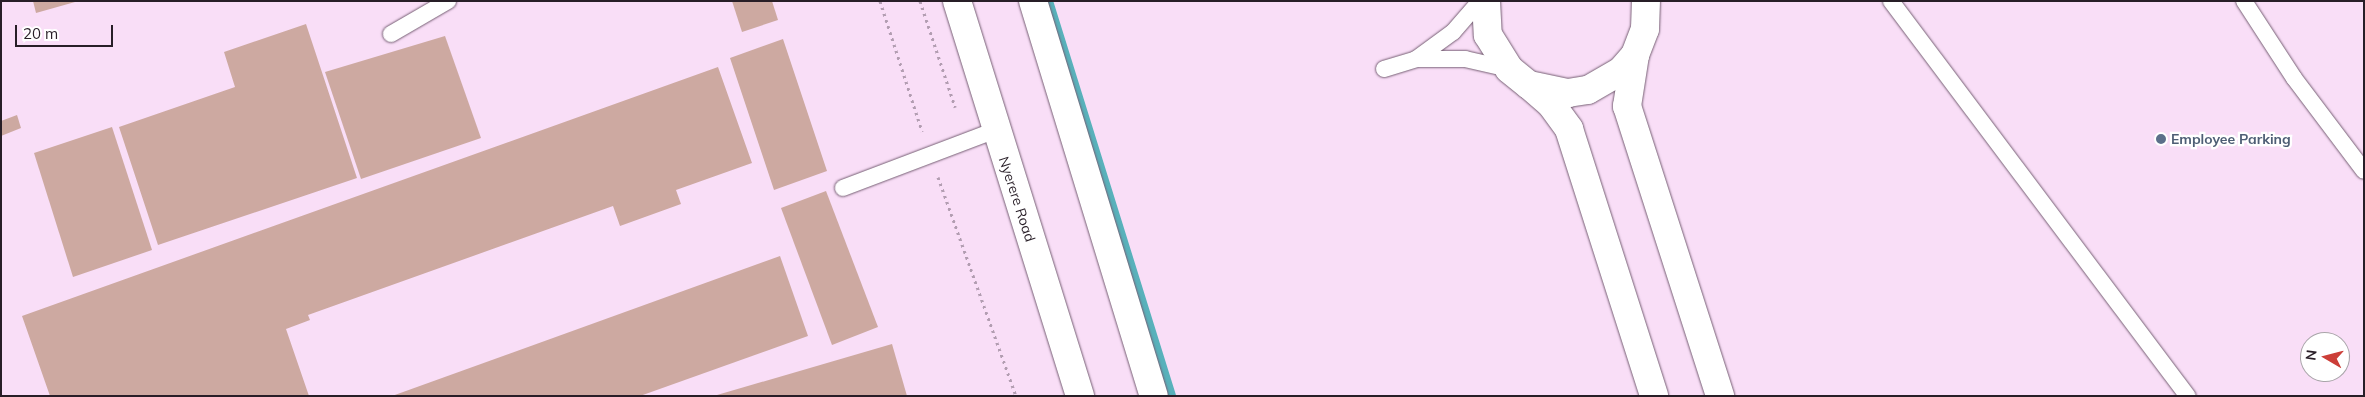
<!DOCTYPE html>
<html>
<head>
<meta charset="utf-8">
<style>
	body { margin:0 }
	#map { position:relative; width:2365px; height:397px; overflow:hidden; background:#f9def7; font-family:Mulish,sans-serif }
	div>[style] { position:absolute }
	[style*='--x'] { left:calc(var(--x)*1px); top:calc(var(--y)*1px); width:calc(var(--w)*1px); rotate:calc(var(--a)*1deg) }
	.stream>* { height:10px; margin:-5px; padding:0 5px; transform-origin:5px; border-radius:5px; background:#59b1bb }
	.building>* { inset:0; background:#cda9a1 }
	.path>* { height:3px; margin-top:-1.5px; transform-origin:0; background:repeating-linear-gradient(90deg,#b29db1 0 2.5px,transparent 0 6.5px) }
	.roads { filter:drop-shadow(0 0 1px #765f74) drop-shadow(0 0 1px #765f74) }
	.service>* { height:16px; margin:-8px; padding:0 8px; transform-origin:8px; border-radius:8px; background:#fff }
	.minor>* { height:28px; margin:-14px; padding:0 14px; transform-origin:14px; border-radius:14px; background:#fff }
	.trunk>* { height:28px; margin:-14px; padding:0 14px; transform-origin:14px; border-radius:14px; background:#fff }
	.dots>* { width:14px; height:14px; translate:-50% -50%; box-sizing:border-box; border:2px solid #fff; border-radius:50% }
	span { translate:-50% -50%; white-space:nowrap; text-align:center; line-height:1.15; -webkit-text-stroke:4.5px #fff; paint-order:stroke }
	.service-label { font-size:14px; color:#4e5e75; font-weight:700 }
	.left { translate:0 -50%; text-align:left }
	.street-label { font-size:14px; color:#281e27 }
	.frame { position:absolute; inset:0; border:2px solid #281e27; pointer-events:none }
	.north { position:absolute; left:2300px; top:332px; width:50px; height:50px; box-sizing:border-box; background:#fff; border:1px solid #a9a5a9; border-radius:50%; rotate:278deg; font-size:14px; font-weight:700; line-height:20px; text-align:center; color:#281e27 }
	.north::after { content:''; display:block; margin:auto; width:18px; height:22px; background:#cc3e38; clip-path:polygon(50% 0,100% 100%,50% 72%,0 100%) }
	.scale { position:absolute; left:15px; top:25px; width:98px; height:22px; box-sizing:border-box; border:2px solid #281e27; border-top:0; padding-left:6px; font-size:15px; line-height:18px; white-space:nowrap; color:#281e27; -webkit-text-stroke:4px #fff; paint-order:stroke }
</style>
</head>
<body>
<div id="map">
	<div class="stream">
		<div style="--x:1048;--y:1;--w:414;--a:72.7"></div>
	</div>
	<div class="building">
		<div style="clip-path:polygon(33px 1px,75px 1px,75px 2px,36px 13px)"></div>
		<div style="clip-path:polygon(732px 1px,772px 1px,778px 20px,742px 32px)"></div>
		<div style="clip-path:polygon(306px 24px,357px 178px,158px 245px,119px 127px,235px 87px,224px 52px)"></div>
		<div style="clip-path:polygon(445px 36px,481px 138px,361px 179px,325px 72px)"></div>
		<div style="clip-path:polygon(783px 39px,827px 171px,774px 190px,730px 58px)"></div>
		<div style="clip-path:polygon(718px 67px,752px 163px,676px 190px,681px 204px,620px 226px,613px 206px,308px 315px,310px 320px,286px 329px,309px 396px,50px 396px,22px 316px)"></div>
		<div style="clip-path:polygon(17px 115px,21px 128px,1px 136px,1px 121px)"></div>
		<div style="clip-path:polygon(112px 127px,152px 250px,73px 277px,34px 153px)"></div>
		<div style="clip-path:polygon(826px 191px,878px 327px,832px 345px,781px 208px)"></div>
		<div style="clip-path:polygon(780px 256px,808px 336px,640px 396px,392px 396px)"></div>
		<div style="clip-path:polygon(892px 344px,907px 396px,718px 396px,717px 395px)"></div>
	</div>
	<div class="path">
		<div style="--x:880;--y:1;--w:137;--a:72.1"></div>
		<div style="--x:920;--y:1;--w:112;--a:71.7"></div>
		<div style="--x:938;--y:177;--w:232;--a:70.4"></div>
	</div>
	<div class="roads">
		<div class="service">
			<div style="--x:1480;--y:1;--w:41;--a:131.1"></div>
			<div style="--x:1453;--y:32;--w:46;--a:143.9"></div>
			<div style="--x:1416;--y:59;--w:49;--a:0"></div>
			<div style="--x:1465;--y:59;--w:45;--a:12.8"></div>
			<div style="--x:1891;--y:1;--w:494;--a:53.1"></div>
			<div style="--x:2244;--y:1;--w:92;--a:57"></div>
			<div style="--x:2294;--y:78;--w:116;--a:53"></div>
			<div style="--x:391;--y:34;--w:66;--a:-30.1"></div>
			<div style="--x:1384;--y:69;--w:34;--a:-17"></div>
			<div style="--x:843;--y:188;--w:164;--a:-20.8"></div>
		</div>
		<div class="minor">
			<div style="--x:1486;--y:1;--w:34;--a:87"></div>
			<div style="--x:1488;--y:35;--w:40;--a:58"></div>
			<div style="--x:1509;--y:69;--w:26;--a:39"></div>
			<div style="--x:1529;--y:85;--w:40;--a:12"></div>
			<div style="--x:1568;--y:93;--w:20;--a:-9"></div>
			<div style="--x:1588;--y:90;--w:39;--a:-30"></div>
			<div style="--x:1622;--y:70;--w:20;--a:-49"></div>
			<div style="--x:1635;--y:55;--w:28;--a:-69"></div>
			<div style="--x:1645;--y:29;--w:28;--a:-88"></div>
			<div style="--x:1635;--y:55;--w:52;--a:98.9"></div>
			<div style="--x:1627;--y:106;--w:305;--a:72.2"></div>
			<div style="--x:1529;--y:85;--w:29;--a:41"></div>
			<div style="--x:1551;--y:104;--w:31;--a:54"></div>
			<div style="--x:1569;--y:129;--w:280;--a:72.3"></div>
		</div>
		<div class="trunk">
			<div style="--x:957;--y:1;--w:414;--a:72.7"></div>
			<div style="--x:1033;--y:1;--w:413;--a:73"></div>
		</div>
	</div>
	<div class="dots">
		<div style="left:2161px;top:139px;background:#5c6f8a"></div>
	</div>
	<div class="service-label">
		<span class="left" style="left:2171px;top:139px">Employee Parking</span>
	</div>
	<div class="street-label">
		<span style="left:1017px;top:199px;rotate:72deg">Nyerere Road</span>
	</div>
	<div class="frame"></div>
	<div class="north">N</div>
	<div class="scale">20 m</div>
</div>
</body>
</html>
